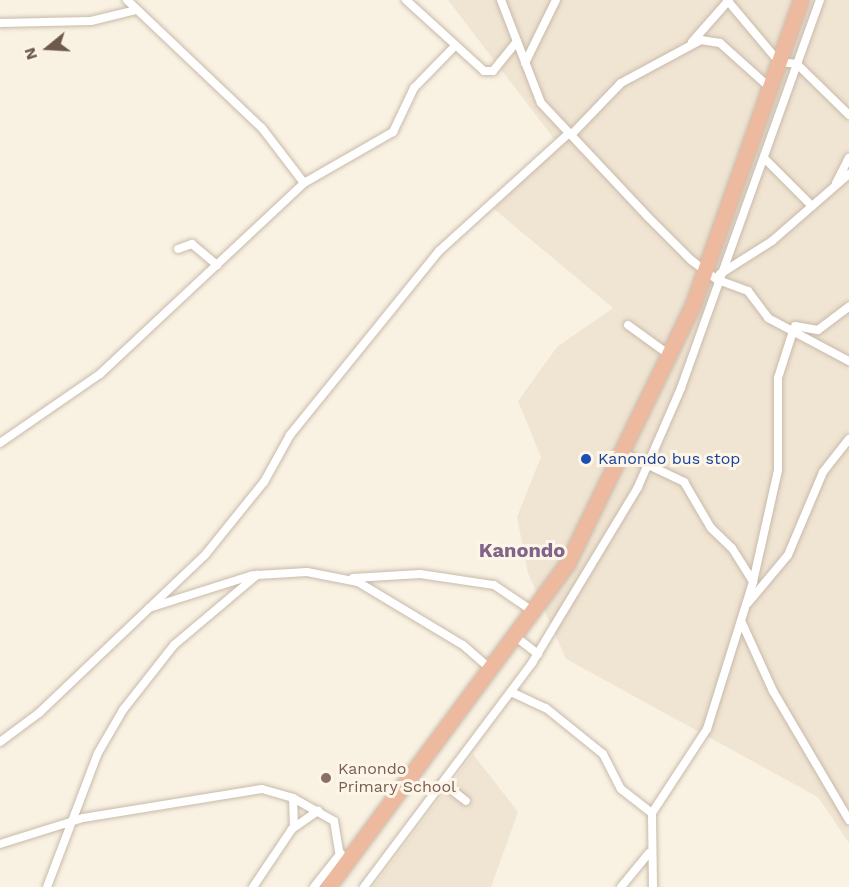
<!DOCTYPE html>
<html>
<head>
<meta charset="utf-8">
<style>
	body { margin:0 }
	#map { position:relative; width:849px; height:887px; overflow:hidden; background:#f9f2e2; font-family:"Work Sans",sans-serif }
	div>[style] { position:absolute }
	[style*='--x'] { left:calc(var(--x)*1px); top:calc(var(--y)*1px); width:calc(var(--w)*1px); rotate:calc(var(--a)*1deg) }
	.residential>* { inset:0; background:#f0e4d2 }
	.roads { filter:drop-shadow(0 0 2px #c8baab) drop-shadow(0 0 2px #c8baab) }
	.street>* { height:8px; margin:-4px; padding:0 4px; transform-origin:4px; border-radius:4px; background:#fff }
	.highway>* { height:15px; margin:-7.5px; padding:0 7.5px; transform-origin:7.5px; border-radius:7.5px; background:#edb99f }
	.dots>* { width:16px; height:16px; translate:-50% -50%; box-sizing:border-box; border:3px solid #fdf6e8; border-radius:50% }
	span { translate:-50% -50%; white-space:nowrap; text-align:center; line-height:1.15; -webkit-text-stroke:6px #fdf6e8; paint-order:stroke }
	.transit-label { font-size:16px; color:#164399 }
	.left { translate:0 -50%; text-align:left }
	.education-label { font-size:16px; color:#785e54 }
	.quarter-label { font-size:20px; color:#80648a; font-weight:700 }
	.north { position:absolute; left:18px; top:18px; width:60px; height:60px; -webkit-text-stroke:4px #fdf6e8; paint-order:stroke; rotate:252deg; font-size:16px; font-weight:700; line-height:24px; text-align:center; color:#6e5a4c }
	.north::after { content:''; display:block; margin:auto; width:21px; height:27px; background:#6e5a4c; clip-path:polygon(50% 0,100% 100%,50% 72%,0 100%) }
</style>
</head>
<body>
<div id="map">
	<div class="residential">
		<div style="clip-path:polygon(448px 0,849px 0,849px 843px,818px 797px,566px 659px,528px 573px,517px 517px,541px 457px,518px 401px,557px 347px,613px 308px,494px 209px,558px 144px)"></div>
		<div style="clip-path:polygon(473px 754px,518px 812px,491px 887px,373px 887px)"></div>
	</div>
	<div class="roads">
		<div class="street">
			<div style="--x:127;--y:0;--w:186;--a:43.5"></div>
			<div style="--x:262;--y:128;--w:69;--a:52.6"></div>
			<div style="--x:406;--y:0;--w:105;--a:42.3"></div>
			<div style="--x:484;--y:71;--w:9;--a:0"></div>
			<div style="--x:493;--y:71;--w:38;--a:-51"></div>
			<div style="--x:501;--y:0;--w:110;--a:68.8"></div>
			<div style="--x:541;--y:103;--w:156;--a:46.8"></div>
			<div style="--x:648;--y:217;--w:61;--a:45"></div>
			<div style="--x:691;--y:260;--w:34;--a:37"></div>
			<div style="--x:718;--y:280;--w:32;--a:20"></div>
			<div style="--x:748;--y:291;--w:34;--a:53"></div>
			<div style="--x:768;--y:318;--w:92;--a:28"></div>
			<div style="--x:727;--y:0;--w:81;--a:50"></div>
			<div style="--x:779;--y:62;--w:18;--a:6"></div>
			<div style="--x:797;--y:64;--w:73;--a:44.4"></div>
			<div style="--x:0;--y:23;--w:91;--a:-1.3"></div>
			<div style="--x:91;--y:21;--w:46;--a:-13.7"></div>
			<div style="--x:692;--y:42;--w:56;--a:-48.6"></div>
			<div style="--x:525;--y:63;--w:70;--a:-63.8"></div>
			<div style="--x:571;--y:135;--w:72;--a:-46.1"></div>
			<div style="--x:621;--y:83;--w:91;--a:-28.3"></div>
			<div style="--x:701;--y:40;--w:19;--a:9"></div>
			<div style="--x:720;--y:43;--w:66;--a:41.9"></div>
			<div style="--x:764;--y:158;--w:68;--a:45"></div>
			<div style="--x:836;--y:183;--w:28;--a:-63"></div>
			<div style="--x:178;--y:249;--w:15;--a:-20"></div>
			<div style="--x:192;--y:244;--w:33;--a:40"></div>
			<div style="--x:720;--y:274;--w:62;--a:-32.4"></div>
			<div style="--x:772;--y:241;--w:102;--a:-41"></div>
			<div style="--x:628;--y:325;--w:49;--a:35.9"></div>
			<div style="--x:795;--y:326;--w:23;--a:10"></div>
			<div style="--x:818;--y:330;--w:39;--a:-37"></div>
			<div style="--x:0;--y:443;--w:121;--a:-34.6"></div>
			<div style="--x:100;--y:374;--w:279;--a:-43.1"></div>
			<div style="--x:304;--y:183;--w:103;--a:-29.8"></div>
			<div style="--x:393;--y:132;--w:49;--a:-64.5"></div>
			<div style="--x:414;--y:88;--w:59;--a:-45.7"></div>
			<div style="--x:623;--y:453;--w:68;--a:25.4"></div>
			<div style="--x:684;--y:482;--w:53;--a:59.6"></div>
			<div style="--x:711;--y:528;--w:29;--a:44"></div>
			<div style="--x:732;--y:548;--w:40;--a:58"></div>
			<div style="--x:353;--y:578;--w:67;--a:-3.4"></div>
			<div style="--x:420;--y:574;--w:75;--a:8.5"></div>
			<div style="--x:494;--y:585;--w:48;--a:34"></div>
			<div style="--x:748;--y:603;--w:62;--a:-50.2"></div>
			<div style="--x:788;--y:555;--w:90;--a:-67.1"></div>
			<div style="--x:823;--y:472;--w:42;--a:-51.8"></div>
			<div style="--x:149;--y:608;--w:109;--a:-17.6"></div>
			<div style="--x:742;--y:623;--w:75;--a:65.5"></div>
			<div style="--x:773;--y:691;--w:150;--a:59.5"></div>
			<div style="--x:516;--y:637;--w:28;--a:38"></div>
			<div style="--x:511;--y:692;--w:38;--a:25"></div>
			<div style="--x:546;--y:708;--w:73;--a:38.9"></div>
			<div style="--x:603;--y:754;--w:39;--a:63"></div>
			<div style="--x:621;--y:789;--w:39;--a:38"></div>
			<div style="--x:0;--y:742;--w:49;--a:-36.6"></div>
			<div style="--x:39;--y:713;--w:229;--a:-43.6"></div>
			<div style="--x:205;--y:555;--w:94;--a:-51.1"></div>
			<div style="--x:264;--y:482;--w:54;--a:-61"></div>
			<div style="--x:290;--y:435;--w:237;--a:-51"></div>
			<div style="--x:439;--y:251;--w:176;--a:-42.2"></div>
			<div style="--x:443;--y:783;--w:29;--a:38"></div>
			<div style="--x:293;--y:798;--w:28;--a:88"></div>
			<div style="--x:0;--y:844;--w:87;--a:-17.4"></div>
			<div style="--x:83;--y:818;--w:181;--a:-9.2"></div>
			<div style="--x:262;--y:789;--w:32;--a:16"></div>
			<div style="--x:293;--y:798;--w:47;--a:29.3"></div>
			<div style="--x:334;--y:821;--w:49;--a:80.5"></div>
			<div style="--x:47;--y:887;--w:143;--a:-69.2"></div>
			<div style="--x:98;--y:753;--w:50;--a:-59.8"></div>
			<div style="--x:123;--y:710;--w:83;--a:-51.9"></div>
			<div style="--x:174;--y:645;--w:109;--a:-40.1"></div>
			<div style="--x:257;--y:575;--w:50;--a:-3.4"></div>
			<div style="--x:307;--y:572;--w:52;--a:11.1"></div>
			<div style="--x:358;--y:582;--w:122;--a:31"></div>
			<div style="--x:463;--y:645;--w:38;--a:41"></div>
			<div style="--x:253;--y:887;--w:70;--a:-56.1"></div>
			<div style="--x:292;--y:829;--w:32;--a:-35"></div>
			<div style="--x:314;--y:887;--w:43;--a:-51.5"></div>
			<div style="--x:364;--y:887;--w:280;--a:-53.1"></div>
			<div style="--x:532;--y:663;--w:205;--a:-58.9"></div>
			<div style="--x:638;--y:487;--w:108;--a:-66.5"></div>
			<div style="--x:681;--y:388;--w:412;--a:-70.3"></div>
			<div style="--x:621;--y:887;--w:44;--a:-50.5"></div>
			<div style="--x:653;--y:887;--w:74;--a:-90.8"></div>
			<div style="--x:652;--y:813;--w:100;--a:-56.8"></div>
			<div style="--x:707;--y:729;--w:154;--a:-72.6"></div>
			<div style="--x:753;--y:582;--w:115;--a:-77.4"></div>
			<div style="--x:778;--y:470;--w:92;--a:-90"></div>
			<div style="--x:778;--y:378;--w:52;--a:-72.3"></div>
		</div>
		<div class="highway">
			<div style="--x:328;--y:887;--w:402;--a:-53.5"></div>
			<div style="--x:567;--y:564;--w:286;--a:-64.1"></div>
			<div style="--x:692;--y:307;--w:326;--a:-70.5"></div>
		</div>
	</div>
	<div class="dots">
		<div style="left:586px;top:459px;background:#1a4fb4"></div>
		<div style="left:326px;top:778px;background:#8d6e63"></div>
	</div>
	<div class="transit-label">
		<span class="left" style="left:598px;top:459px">Kanondo bus stop</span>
	</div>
	<div class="education-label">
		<span class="left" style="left:338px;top:778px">Kanondo<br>Primary School</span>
	</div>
	<div class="quarter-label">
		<span style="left:522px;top:550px">Kanondo</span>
	</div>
	<div class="north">N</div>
</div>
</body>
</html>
